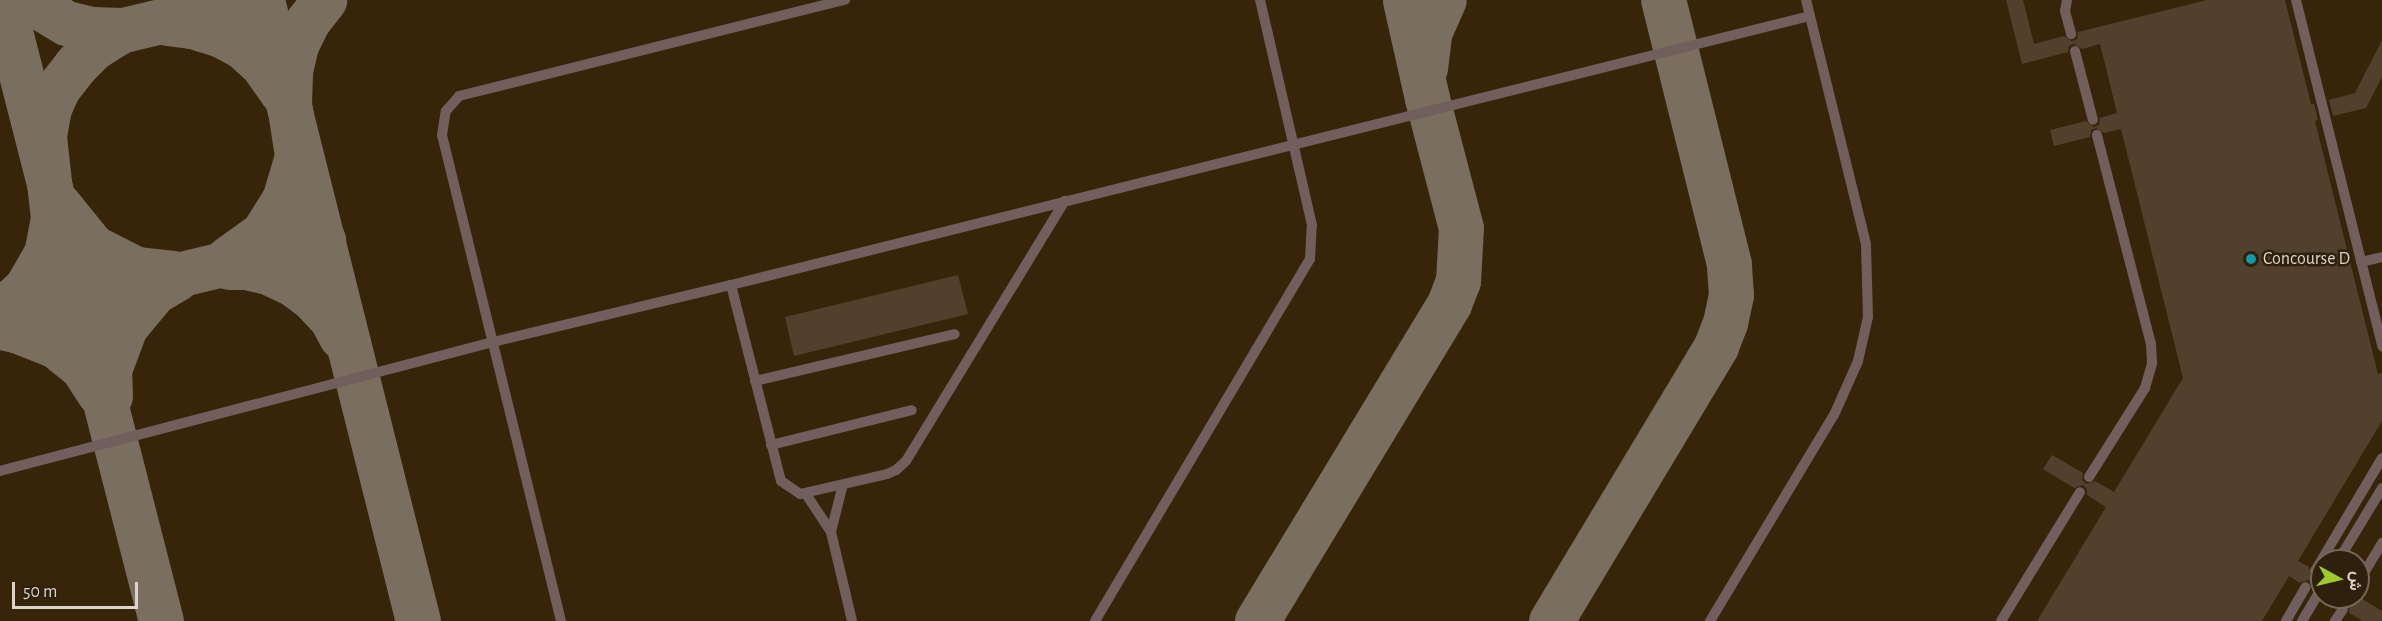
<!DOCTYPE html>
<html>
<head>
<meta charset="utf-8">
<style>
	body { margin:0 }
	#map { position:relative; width:2382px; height:621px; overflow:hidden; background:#2e200c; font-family:"Alegreya Sans",Vazirmatn,sans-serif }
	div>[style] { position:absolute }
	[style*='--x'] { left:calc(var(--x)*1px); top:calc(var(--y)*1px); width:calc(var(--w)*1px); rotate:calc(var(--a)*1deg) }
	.built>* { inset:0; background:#37250a }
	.taxiway>* { height:45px; margin:-22.5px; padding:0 22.5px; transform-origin:22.5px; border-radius:22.5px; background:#7a6e5e }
	.building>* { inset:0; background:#50402c }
	.service>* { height:10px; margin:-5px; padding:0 5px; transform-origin:5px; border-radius:5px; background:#705f5c }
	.dots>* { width:16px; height:16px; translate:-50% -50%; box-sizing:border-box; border:3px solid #2e200c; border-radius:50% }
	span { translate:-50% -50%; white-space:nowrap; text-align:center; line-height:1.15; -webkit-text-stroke:5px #2e200c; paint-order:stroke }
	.poi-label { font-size:18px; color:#ddd4c8 }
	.left { translate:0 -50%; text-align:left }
	.north { position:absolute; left:2310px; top:549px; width:60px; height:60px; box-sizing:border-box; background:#2e200c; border:2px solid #746857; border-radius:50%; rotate:98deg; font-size:16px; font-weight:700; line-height:24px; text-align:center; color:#ddd4c8 }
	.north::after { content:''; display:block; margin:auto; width:21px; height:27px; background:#9eca2e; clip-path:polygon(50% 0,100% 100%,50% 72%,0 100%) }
	.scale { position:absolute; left:12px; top:582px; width:126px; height:27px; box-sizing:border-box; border:3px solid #ddd4c8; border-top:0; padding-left:8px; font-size:18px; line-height:21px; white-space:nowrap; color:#ddd4c8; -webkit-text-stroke:4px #2e200c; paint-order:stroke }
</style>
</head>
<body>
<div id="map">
	<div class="built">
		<div style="clip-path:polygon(evenodd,0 0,2382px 0,2382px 621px,0 621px,0 0,2322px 561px,2358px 561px,2358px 597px,2322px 597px,2322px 561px)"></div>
	</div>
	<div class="taxiway">
		<div style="--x:2;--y:0;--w:641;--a:75.64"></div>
		<div style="--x:28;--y:0;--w:44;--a:31.2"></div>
		<div style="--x:66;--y:23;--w:27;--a:13"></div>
		<div style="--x:92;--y:29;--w:30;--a:2"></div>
		<div style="--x:262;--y:0;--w:640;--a:75.9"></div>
		<div style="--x:167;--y:23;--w:25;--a:7"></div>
		<div style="--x:192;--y:26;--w:28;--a:17"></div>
		<div style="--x:219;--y:34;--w:27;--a:28"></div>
		<div style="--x:243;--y:47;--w:25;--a:42"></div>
		<div style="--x:262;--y:64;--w:35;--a:55"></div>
		<div style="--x:94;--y:37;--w:158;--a:-13.5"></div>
		<div style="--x:1425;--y:68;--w:35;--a:-83"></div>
		<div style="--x:1429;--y:33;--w:36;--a:-66"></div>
		<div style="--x:58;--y:204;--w:55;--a:50.9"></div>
		<div style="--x:93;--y:247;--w:48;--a:27.1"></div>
		<div style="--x:136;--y:269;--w:37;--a:6"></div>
		<div style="--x:227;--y:259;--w:44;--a:-35.8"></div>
		<div style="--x:263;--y:233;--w:39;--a:-58"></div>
		<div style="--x:284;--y:200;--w:46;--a:-73.5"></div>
		<div style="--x:297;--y:156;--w:54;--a:-98.6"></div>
		<div style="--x:289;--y:103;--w:32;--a:-88"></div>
		<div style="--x:290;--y:71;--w:27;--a:-77"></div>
		<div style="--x:296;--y:45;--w:25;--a:-64"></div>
		<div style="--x:307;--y:22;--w:28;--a:-52"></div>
		<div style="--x:229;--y:267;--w:17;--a:0"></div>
		<div style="--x:246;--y:267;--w:23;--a:13"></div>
		<div style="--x:268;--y:272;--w:26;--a:25"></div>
		<div style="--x:292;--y:283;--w:26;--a:37"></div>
		<div style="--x:313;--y:299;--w:26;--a:47"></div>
		<div style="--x:331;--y:318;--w:21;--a:62"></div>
		<div style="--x:48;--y:306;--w:283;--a:-13.5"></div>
		<div style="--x:0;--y:312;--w:35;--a:-43"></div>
		<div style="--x:26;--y:288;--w:39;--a:-60"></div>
		<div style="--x:46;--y:254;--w:37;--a:-79"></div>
		<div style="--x:53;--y:218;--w:82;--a:-96.3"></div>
		<div style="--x:44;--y:136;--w:28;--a:-80"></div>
		<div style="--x:49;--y:108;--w:22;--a:-66"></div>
		<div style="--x:58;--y:88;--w:29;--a:-52"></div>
		<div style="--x:76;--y:65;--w:24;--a:-45"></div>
		<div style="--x:93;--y:48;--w:34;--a:-32"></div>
		<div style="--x:0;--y:327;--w:16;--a:11"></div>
		<div style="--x:16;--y:330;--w:43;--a:21.8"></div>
		<div style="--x:56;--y:346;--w:33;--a:39"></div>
		<div style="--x:82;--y:367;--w:31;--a:57"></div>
		<div style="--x:110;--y:396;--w:26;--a:-92"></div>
		<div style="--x:109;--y:370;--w:46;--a:-69.6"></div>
		<div style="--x:125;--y:327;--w:45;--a:-50.4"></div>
		<div style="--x:154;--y:292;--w:27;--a:-31"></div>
		<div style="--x:1257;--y:621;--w:371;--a:-58.8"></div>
		<div style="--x:1449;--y:304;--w:25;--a:-69"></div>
		<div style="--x:1458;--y:281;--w:53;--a:-86.8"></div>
		<div style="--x:1461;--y:228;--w:134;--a:-104.7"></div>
		<div style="--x:1427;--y:98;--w:100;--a:-102.7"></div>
		<div style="--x:1551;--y:621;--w:321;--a:-59"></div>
		<div style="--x:1716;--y:346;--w:25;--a:-69"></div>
		<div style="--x:1725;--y:323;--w:29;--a:-78"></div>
		<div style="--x:1731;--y:295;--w:31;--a:-94"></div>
		<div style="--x:1729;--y:264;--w:272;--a:-104"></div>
	</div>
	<div class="building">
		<div style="clip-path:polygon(2006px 0,2023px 0,2034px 44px,2064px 36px,2072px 41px,2077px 39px,2078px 32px,2207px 0,2285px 0,2311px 104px,2314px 104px,2318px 120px,2315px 121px,2378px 374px,2382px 373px,2382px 421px,2298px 561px,2309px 567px,2311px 577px,2315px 578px,2322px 575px,2322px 588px,2313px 588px,2309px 580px,2300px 583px,2289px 576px,2262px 621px,2037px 621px,2106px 507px,2087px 495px,2087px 489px,2083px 485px,2074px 488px,2043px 469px,2052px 455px,2083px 473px,2082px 480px,2086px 484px,2095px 481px,2114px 492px,2183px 378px,2121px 129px,2104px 133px,2096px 128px,2091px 130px,2090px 137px,2054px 146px,2050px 130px,2086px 121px,2094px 127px,2099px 125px,2100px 118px,2117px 113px,2100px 44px,2082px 49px,2074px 44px,2069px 46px,2068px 52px,2022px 64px)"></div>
		<div style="clip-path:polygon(2382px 40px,2382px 77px,2366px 108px,2333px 116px,2329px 100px,2355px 93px)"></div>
		<div style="clip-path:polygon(958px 275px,968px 314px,794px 356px,785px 317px)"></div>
		<div style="clip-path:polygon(2325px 597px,2359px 597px,2382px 611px,2382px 621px,2363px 621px,2349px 613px,2350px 606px,2347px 603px,2337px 605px)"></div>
	</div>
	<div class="service">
		<div style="--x:2067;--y:0;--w:11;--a:100"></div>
		<div style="--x:2065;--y:11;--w:24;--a:75"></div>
		<div style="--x:2296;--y:0;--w:357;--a:76"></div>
		<div style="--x:2075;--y:51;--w:71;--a:75.4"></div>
		<div style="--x:2361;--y:262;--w:22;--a:-13"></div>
		<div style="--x:731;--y:285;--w:202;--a:75.7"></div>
		<div style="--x:781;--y:481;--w:23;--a:34"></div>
		<div style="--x:800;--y:494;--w:89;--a:-12.9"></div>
		<div style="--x:887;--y:474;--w:10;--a:-24"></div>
		<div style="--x:896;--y:470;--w:13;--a:-42"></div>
		<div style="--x:906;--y:461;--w:305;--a:-58.6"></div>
		<div style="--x:755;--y:381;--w:205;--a:-13.2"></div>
		<div style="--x:771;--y:445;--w:145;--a:-13.9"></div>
		<div style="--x:0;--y:471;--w:510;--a:-14.66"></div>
		<div style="--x:493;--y:342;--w:245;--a:-13.5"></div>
		<div style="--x:731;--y:285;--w:1112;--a:-14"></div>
		<div style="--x:2089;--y:477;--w:105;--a:-57.8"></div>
		<div style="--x:2145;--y:388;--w:26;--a:-74"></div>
		<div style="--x:2152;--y:363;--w:19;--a:-93"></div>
		<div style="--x:2151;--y:344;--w:216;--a:-104.5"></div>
		<div style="--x:806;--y:494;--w:45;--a:56.7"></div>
		<div style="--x:831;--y:532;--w:91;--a:76.7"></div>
		<div style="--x:831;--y:532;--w:49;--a:-76"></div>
		<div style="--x:2338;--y:561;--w:85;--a:-58.9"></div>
		<div style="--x:2315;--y:571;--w:131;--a:-59.3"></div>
		<div style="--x:2358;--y:583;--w:47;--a:-59"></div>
		<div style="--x:561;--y:621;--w:500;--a:-103.76"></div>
		<div style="--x:442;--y:135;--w:24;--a:-81"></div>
		<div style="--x:446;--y:111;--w:20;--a:-49"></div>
		<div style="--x:459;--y:96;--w:398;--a:-14"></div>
		<div style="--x:1095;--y:621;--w:421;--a:-59.3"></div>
		<div style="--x:1310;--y:259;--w:34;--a:-87"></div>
		<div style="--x:1312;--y:225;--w:231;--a:-103"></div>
		<div style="--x:1710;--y:621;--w:240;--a:-59"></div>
		<div style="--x:1834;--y:415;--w:59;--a:-66"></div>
		<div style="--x:1858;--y:361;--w:45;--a:-77.2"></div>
		<div style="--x:1868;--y:317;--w:73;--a:-91.6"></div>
		<div style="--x:1866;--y:244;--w:251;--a:-103.8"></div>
		<div style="--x:2001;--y:621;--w:151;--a:-58.5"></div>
		<div style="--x:2286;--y:621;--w:39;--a:-60"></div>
		<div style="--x:2302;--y:621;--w:31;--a:-59"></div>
		<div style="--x:2335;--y:621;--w:14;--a:-56"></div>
	</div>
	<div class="dots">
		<div style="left:2251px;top:259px;background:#0f9aa8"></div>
	</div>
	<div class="poi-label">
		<span class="left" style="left:2263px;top:259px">Concourse D</span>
	</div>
	<div class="north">ش</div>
	<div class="scale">50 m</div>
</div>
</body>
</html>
